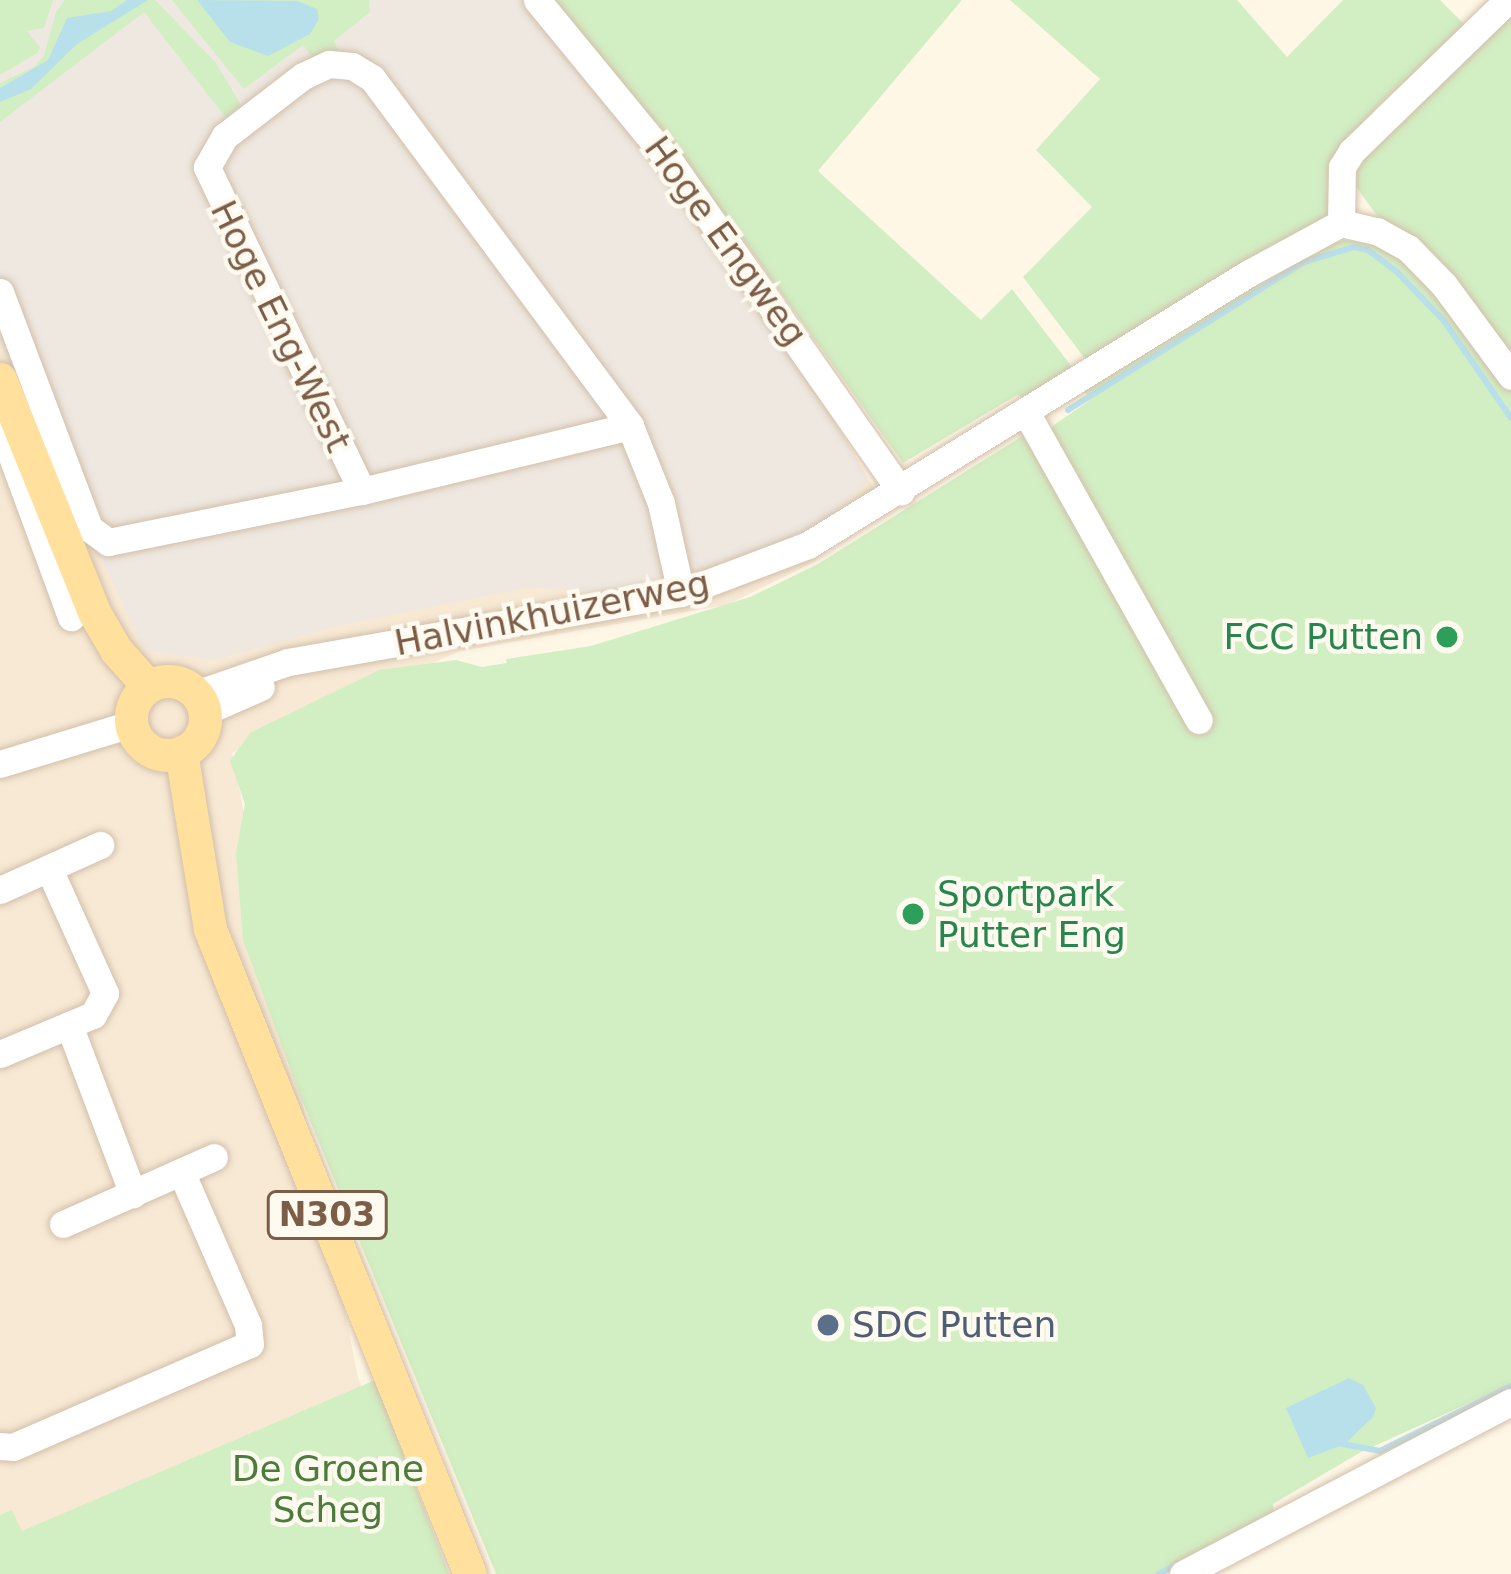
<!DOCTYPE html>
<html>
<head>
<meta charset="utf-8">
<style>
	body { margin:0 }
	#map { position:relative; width:1511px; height:1574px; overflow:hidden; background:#fef7e6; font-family:"DejaVu Sans",sans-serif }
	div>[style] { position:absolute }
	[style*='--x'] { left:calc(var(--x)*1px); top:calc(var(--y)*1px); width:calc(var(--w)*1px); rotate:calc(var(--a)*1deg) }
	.residential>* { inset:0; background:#f7e9d4 }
	.industrial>* { inset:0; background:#eee8e0 }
	.green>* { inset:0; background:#d2eec3 }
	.water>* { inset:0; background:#b8e0eb }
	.stream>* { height:6px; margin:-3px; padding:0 3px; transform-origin:3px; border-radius:3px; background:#b8e0eb }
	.roads { filter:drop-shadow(0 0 3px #d2bfaa) drop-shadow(0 0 3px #d2bfaa) }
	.minor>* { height:27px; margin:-13.5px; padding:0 13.5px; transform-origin:13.5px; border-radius:13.5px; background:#fff }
	.major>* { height:33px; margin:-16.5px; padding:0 16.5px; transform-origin:16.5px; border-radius:16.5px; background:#ffe09d }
	.major>.ring { margin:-16.5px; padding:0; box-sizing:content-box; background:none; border:33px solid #ffe09d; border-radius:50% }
	.dots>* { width:33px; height:33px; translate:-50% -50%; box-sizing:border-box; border:6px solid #fffaef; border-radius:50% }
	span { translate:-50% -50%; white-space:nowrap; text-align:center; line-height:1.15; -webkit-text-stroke:9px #fffaef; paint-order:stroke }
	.shield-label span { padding:3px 9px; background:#fffaef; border:3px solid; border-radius:9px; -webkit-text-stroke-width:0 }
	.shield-label { font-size:33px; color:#7b5d48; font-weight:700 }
	.street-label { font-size:36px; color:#7b5d48 }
	.leisure-label { font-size:36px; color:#27864d }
	.right { translate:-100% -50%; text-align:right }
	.left { translate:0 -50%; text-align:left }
	.service-label { font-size:36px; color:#4e5e75 }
	.park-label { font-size:36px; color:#4b7c3c }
</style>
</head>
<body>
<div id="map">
	<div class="residential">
		<div style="clip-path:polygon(0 0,681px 154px,877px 494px,814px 562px,727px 605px,460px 651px,232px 753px,358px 1377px,430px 1574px,0 1574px)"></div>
	</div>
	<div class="industrial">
		<div style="clip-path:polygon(0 0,529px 0,665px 169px,791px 349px,868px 481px,802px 543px,662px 597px,529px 587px,337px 626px,214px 660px,144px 650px,0 340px)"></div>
	</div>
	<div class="green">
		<div style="clip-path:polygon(0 0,53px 0,44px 28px,27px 31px,40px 48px,37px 53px,0 75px)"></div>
		<div style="clip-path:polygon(65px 0,155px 0,216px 63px,241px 105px,226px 118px,144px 12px,0 122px,0 83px,34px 67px,44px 56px,56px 12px)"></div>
		<div style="clip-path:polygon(172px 0,369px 0,370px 12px,334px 41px,338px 50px,312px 57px,303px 45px,244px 89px)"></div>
		<div style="clip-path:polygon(551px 0,962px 0,818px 171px,981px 320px,1012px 289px,1076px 372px,1033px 400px,1017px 395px,903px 463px,732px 224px)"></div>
		<div style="clip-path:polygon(1010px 0,1237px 0,1287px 57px,1343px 0,1440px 0,1465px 25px,1376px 108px,1361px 129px,1331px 213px,1089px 364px,1023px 277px,1092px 207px,1036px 150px,1100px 79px)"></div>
		<div style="clip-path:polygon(1511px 12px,1511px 352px,1464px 291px,1378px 217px,1354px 184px,1353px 171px)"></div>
		<div style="clip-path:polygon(1344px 240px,1384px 245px,1415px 265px,1511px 384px,1511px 1384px,1361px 1452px,1273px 1504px,1274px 1512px,1156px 1574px,496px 1574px,302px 1101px,243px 940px,236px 853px,245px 804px,230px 761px,250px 733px,379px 670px,456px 660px,482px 667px,507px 663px,506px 659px,591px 646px,750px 597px,818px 564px,1027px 433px,1034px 439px,1090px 400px,1084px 390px,1303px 252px)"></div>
		<div style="clip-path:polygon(375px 1380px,449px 1574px,0 1574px,0 1515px,12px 1510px,22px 1531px)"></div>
	</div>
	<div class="water">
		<div style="clip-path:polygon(127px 0,148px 0,77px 44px,31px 89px,0 102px,0 88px,48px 60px,67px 18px,111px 11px)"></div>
		<div style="clip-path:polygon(197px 0,298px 1px,317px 9px,319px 19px,310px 34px,268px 56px,230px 42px)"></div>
		<div style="clip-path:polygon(1349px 1378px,1363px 1385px,1376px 1408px,1373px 1417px,1345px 1444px,1308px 1458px,1286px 1408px)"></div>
	</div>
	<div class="stream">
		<div style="--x:1068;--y:410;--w:279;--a:-32.1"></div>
		<div style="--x:1304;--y:262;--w:52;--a:-16.7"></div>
		<div style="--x:1354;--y:247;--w:14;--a:12"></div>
		<div style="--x:1368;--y:250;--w:38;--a:37"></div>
		<div style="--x:1398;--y:273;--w:66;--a:46.2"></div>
		<div style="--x:1444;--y:321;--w:118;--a:55.4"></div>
		<div style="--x:1337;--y:1443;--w:44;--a:10.5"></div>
		<div style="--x:1380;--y:1451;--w:146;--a:-26.4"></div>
		<div style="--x:1159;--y:1574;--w:21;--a:-29"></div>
	</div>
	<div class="roads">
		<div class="minor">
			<div style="--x:537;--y:0;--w:211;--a:50.6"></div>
			<div style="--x:671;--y:163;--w:401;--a:55"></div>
			<div style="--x:1341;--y:223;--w:56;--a:-89"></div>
			<div style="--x:1342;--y:167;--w:19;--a:-58"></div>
			<div style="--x:1352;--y:151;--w:217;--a:-44.1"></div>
			<div style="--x:0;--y:292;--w:252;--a:69.3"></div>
			<div style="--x:89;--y:528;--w:24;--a:36"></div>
			<div style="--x:108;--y:542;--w:259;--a:-11.4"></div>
			<div style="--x:362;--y:491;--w:276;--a:-13.6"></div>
			<div style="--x:1027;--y:414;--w:351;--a:60.7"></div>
			<div style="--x:0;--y:424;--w:206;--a:69.8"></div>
			<div style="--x:362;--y:491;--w:359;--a:-115.6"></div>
			<div style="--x:207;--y:167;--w:36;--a:-60"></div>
			<div style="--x:225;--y:136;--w:98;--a:-37.6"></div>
			<div style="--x:303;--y:76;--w:29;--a:-25"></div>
			<div style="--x:329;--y:64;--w:23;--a:5"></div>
			<div style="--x:352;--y:66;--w:23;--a:31"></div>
			<div style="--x:372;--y:78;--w:433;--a:53.4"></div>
			<div style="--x:630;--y:426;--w:83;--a:68.1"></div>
			<div style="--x:661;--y:503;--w:92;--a:77.5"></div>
			<div style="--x:195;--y:694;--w:98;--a:-19"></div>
			<div style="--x:288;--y:662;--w:399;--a:-10"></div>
			<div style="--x:681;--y:593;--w:136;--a:-20.7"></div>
			<div style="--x:808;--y:545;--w:518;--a:-31.67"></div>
			<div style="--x:1249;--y:273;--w:105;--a:-28.5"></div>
			<div style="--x:1341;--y:223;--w:37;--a:13"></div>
			<div style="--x:1377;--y:231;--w:35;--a:29"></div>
			<div style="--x:1408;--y:248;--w:52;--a:45.8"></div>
			<div style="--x:1444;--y:285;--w:113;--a:53.6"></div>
			<div style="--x:204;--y:712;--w:62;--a:-23.7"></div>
			<div style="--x:0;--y:764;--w:137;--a:-17"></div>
			<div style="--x:0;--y:890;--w:110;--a:-24.2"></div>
			<div style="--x:69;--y:1025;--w:181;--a:69.3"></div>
			<div style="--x:0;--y:1054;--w:101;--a:-22.8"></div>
			<div style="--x:93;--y:1015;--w:25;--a:-61"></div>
			<div style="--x:105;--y:993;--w:136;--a:-114.3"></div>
			<div style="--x:63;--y:1224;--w:165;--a:-23.9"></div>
			<div style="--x:0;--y:1446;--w:13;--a:4"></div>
			<div style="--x:13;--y:1447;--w:258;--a:-23.5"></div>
			<div style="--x:250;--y:1344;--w:19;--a:-96"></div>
			<div style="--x:248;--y:1325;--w:165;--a:-113.6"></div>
			<div style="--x:1183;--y:1574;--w:370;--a:-27.7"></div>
		</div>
		<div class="major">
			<div style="--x:0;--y:379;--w:251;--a:68"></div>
			<div style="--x:94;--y:612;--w:44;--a:59.9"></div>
			<div style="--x:116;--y:650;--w:48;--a:48.4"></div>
			<div class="ring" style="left:131px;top:681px;width:41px;height:41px"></div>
			<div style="--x:181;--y:752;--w:179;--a:80.7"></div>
			<div style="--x:210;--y:929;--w:695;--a:68.05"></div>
		</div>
	</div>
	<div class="dots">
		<div style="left:1447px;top:637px;background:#2e9e5b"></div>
		<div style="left:913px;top:914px;background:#2e9e5b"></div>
		<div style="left:828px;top:1325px;background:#5c6f8a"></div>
	</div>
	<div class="shield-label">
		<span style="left:327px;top:1215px">N303</span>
	</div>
	<div class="street-label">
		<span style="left:726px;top:241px;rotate:54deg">Hoge Engweg</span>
		<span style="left:281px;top:326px;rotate:64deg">Hoge Eng-West</span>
		<span style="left:552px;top:613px;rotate:-11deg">Halvinkhuizerweg</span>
	</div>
	<div class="leisure-label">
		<span class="right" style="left:1423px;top:637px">FCC Putten</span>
		<span class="left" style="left:937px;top:914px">Sportpark<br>Putter Eng</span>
	</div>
	<div class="service-label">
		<span class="left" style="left:852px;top:1325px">SDC Putten</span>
	</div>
	<div class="park-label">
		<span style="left:328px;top:1489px">De Groene<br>Scheg</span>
	</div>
</div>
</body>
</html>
